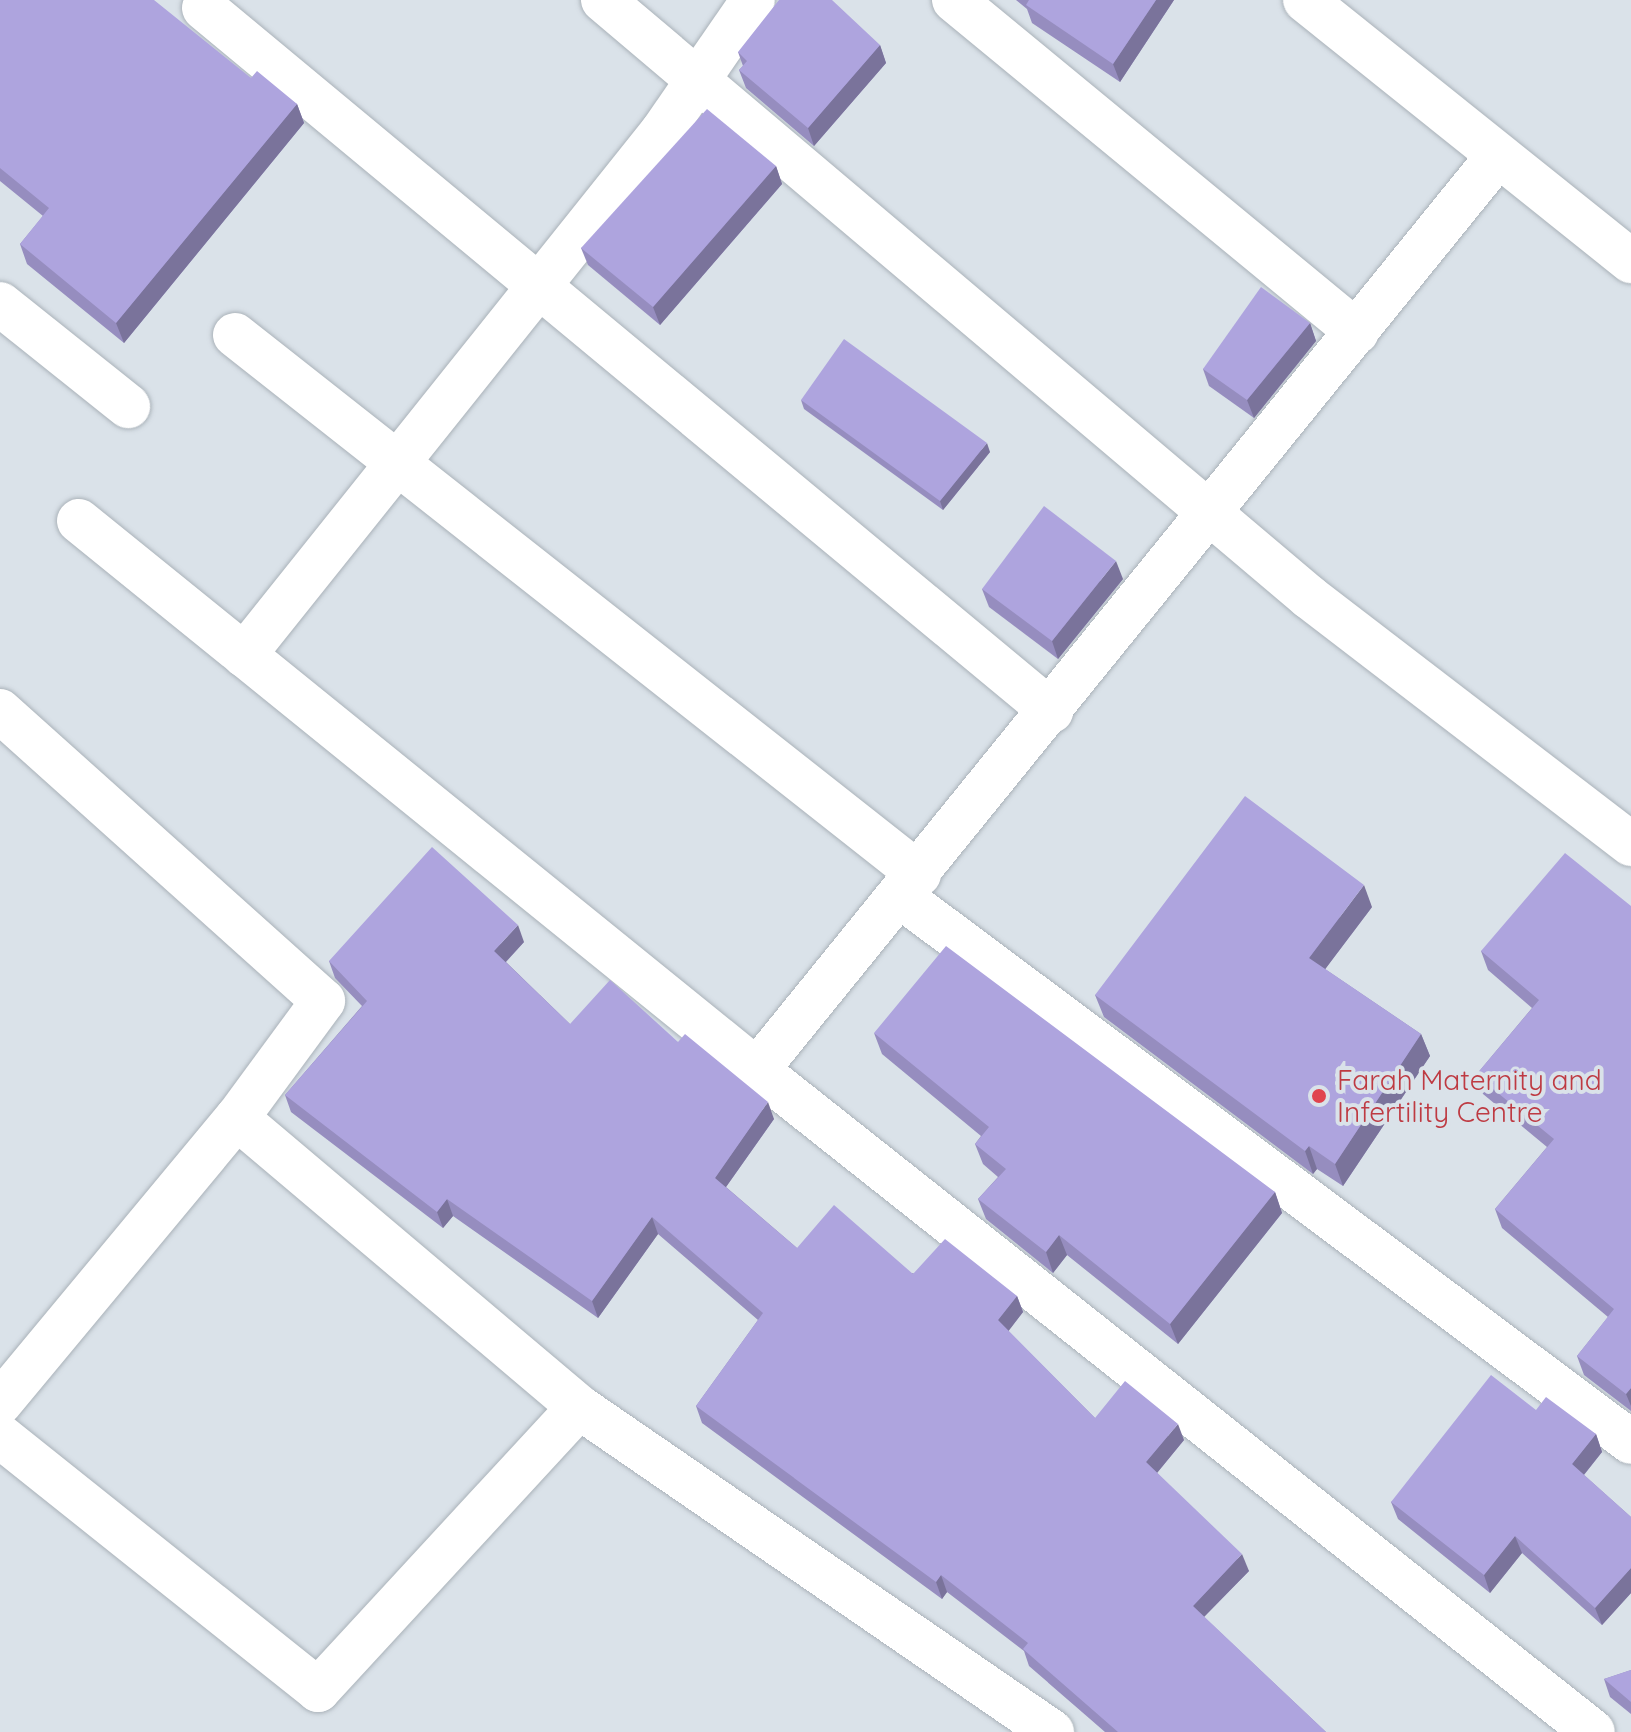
<!DOCTYPE html>
<html>
<head>
<meta charset="utf-8">
<style>
	body { margin:0 }
	#map { position:relative; width:1631px; height:1732px; overflow:hidden; background:#dae2e9; font-family:Quicksand,sans-serif }
	div>[style] { position:absolute }
	[style*='--x'] { left:calc(var(--x)*1px); top:calc(var(--y)*1px); width:calc(var(--w)*1px); rotate:calc(var(--a)*1deg) }
	.roads { filter:drop-shadow(0 0 2px #aab2b9) drop-shadow(0 0 2px #aab2b9) }
	.minor>* { height:44px; margin:-22px; padding:0 22px; transform-origin:22px; border-radius:22px; background:#fff }
	.wall>* { inset:0; background:#968dbf }
	.shaded-wall>* { inset:0; background:#7a739b }
	.building>* { inset:0; background:#aea4de }
	.dots>* { width:22px; height:22px; translate:-50% -50%; box-sizing:border-box; border:4px solid #dae2e9; border-radius:50% }
	span { translate:-50% -50%; white-space:nowrap; text-align:center; line-height:1.15; -webkit-text-stroke:8px #dae2e9; paint-order:stroke }
	.health-label { font-size:28px; color:#be3a42 }
	.left { translate:0 -50%; text-align:left }
</style>
</head>
<body>
<div id="map">
	<div class="roads">
		<div class="minor">
			<div style="--x:603;--y:0;--w:925;--a:40.22"></div>
			<div style="--x:1309;--y:597;--w:406;--a:37.5"></div>
			<div style="--x:954;--y:0;--w:522;--a:39.48"></div>
			<div style="--x:1305;--y:0;--w:418;--a:38.7"></div>
			<div style="--x:204;--y:8;--w:1101;--a:39.69"></div>
			<div style="--x:1497;--y:157;--w:1175;--a:129.03"></div>
			<div style="--x:757;--y:1070;--w:1066;--a:38.37"></div>
			<div style="--x:0;--y:304;--w:164;--a:38.6"></div>
			<div style="--x:235;--y:335;--w:871;--a:38.24"></div>
			<div style="--x:79;--y:521;--w:872;--a:39"></div>
			<div style="--x:244;--y:655;--w:670;--a:-51.37"></div>
			<div style="--x:662;--y:132;--w:160;--a:-55.4"></div>
			<div style="--x:0;--y:711;--w:434;--a:41.9"></div>
			<div style="--x:323;--y:1001;--w:145;--a:126.3"></div>
			<div style="--x:900;--y:896;--w:912;--a:36.76"></div>
			<div style="--x:0;--y:1403;--w:371;--a:-50.3"></div>
			<div style="--x:237;--y:1118;--w:448;--a:40.2"></div>
			<div style="--x:579;--y:1407;--w:574;--a:34.49"></div>
			<div style="--x:0;--y:1436;--w:407;--a:38.6"></div>
			<div style="--x:318;--y:1690;--w:385;--a:-47.3"></div>
		</div>
	</div>
	<div class="wall">
		<div style="clip-path:polygon(0 0,251px 78px,297px 104px,304px 123px,124px 343px,27px 264px,20px 244px,43px 216px,0 181px)"></div>
		<div style="clip-path:polygon(1016px 0,1174px 0,1120px 82px,1032px 23px,1027px 9px)"></div>
		<div style="clip-path:polygon(880px 45px,886px 63px,814px 146px,746px 88px,739px 70px,743px 66px,738px 52px)"></div>
		<div style="clip-path:polygon(776px 166px,782px 184px,660px 325px,588px 265px,581px 248px)"></div>
		<div style="clip-path:polygon(1310px 323px,1316px 341px,1254px 418px,1209px 386px,1203px 369px)"></div>
		<div style="clip-path:polygon(801px 400px,990px 452px,943px 510px,804px 409px)"></div>
		<div style="clip-path:polygon(1123px 579px,1058px 659px,989px 607px,982px 589px)"></div>
		<div style="clip-path:polygon(1631px 906px,1631px 1411px,1584px 1375px,1577px 1356px,1608px 1317px,1502px 1228px,1495px 1209px,1547px 1147px,1483px 1094px,1476px 1075px,1532px 1008px,1488px 970px,1481px 951px)"></div>
		<div style="clip-path:polygon(1372px 907px,1325px 969px,1421px 1034px,1430px 1056px,1343px 1186px,1317px 1169px,1313px 1174px,1104px 1017px,1095px 995px)"></div>
		<div style="clip-path:polygon(524px 942px,506px 962px,570px 1024px,678px 1042px,774px 1119px,726px 1187px,797px 1248px,1017px 1296px,1023px 1312px,1008px 1331px,1095px 1418px,1184px 1440px,1157px 1473px,1249px 1571px,1204px 1617px,1326px 1732px,1105px 1732px,1029px 1666px,1024px 1651px,947px 1592px,942px 1599px,702px 1423px,696px 1406px,758px 1320px,658px 1234px,598px 1318px,453px 1216px,443px 1228px,291px 1112px,285px 1095px,362px 1006px,335px 978px,329px 961px)"></div>
		<div style="clip-path:polygon(874px 1033px,1275px 1192px,1282px 1213px,1178px 1344px,1067px 1255px,1053px 1273px,986px 1219px,978px 1199px,998px 1177px,983px 1164px,975px 1144px,981px 1136px,882px 1054px)"></div>
		<div style="clip-path:polygon(1536px 1410px,1596px 1434px,1602px 1452px,1584px 1475px,1631px 1517px,1631px 1593px,1602px 1625px,1522px 1553px,1490px 1593px,1398px 1519px,1391px 1502px)"></div>
		<div style="clip-path:polygon(1631px 1670px,1631px 1714px,1610px 1697px,1604px 1679px)"></div>
	</div>
	<div class="shaded-wall">
		<div style="clip-path:polygon(1156px 0,1174px 0,1120px 82px,1113px 64px)"></div>
		<div style="clip-path:polygon(880px 45px,886px 63px,814px 146px,808px 128px)"></div>
		<div style="clip-path:polygon(297px 104px,304px 123px,124px 343px,116px 323px)"></div>
		<div style="clip-path:polygon(776px 166px,782px 184px,660px 325px,653px 307px)"></div>
		<div style="clip-path:polygon(1310px 323px,1316px 341px,1254px 418px,1247px 400px)"></div>
		<div style="clip-path:polygon(987px 443px,990px 452px,943px 510px,940px 501px)"></div>
		<div style="clip-path:polygon(1116px 561px,1123px 579px,1058px 659px,1052px 641px)"></div>
		<div style="clip-path:polygon(1364px 885px,1372px 907px,1317px 980px,1309px 958px)"></div>
		<div style="clip-path:polygon(518px 925px,524px 942px,500px 968px,494px 951px)"></div>
		<div style="clip-path:polygon(1421px 1034px,1430px 1056px,1343px 1186px,1335px 1164px)"></div>
		<div style="clip-path:polygon(768px 1102px,774px 1119px,721px 1194px,715px 1178px)"></div>
		<div style="clip-path:polygon(1309px 1146px,1317px 1169px,1313px 1174px,1305px 1151px)"></div>
		<div style="clip-path:polygon(1275px 1192px,1282px 1213px,1178px 1344px,1170px 1324px)"></div>
		<div style="clip-path:polygon(447px 1199px,453px 1216px,443px 1228px,437px 1212px)"></div>
		<div style="clip-path:polygon(652px 1217px,658px 1234px,598px 1318px,592px 1301px)"></div>
		<div style="clip-path:polygon(1059px 1235px,1067px 1255px,1053px 1273px,1046px 1252px)"></div>
		<div style="clip-path:polygon(1017px 1296px,1023px 1312px,1004px 1337px,998px 1320px)"></div>
		<div style="clip-path:polygon(1631px 1388px,1631px 1406px,1626px 1394px)"></div>
		<div style="clip-path:polygon(1178px 1424px,1184px 1440px,1152px 1479px,1146px 1462px)"></div>
		<div style="clip-path:polygon(1596px 1434px,1602px 1452px,1578px 1482px,1572px 1464px)"></div>
		<div style="clip-path:polygon(1515px 1536px,1522px 1553px,1490px 1593px,1484px 1575px)"></div>
		<div style="clip-path:polygon(1242px 1554px,1249px 1571px,1199px 1622px,1193px 1606px)"></div>
		<div style="clip-path:polygon(1631px 1568px,1631px 1593px,1602px 1625px,1595px 1608px)"></div>
		<div style="clip-path:polygon(941px 1575px,947px 1592px,942px 1599px,936px 1582px)"></div>
	</div>
	<div class="building">
		<div style="clip-path:polygon(0 0,154px 0,251px 78px,257px 71px,297px 104px,116px 323px,20px 244px,49px 208px,0 168px)"></div>
		<div style="clip-path:polygon(779px 0,832px 0,880px 45px,808px 128px,739px 70px,747px 61px,738px 52px)"></div>
		<div style="clip-path:polygon(1029px 0,1156px 0,1113px 64px,1026px 5px)"></div>
		<div style="clip-path:polygon(707px 109px,776px 166px,653px 307px,581px 248px)"></div>
		<div style="clip-path:polygon(1261px 287px,1310px 323px,1247px 400px,1203px 369px)"></div>
		<div style="clip-path:polygon(844px 339px,987px 443px,940px 501px,801px 400px)"></div>
		<div style="clip-path:polygon(1044px 506px,1116px 561px,1052px 641px,982px 589px)"></div>
		<div style="clip-path:polygon(1245px 796px,1364px 885px,1309px 958px,1421px 1034px,1335px 1164px,1309px 1146px,1305px 1151px,1095px 995px)"></div>
		<div style="clip-path:polygon(432px 847px,518px 925px,494px 951px,570px 1024px,610px 980px,678px 1042px,685px 1034px,768px 1102px,715px 1178px,797px 1248px,834px 1205px,913px 1274px,945px 1239px,1017px 1296px,998px 1320px,1095px 1418px,1125px 1381px,1178px 1424px,1146px 1462px,1242px 1554px,1193px 1606px,1326px 1732px,1118px 1732px,1023px 1649px,1028px 1643px,941px 1575px,936px 1582px,696px 1406px,763px 1313px,652px 1217px,592px 1301px,447px 1199px,437px 1212px,285px 1095px,367px 1001px,329px 961px)"></div>
		<div style="clip-path:polygon(1565px 853px,1631px 906px,1631px 1388px,1626px 1394px,1577px 1356px,1614px 1309px,1495px 1209px,1554px 1139px,1476px 1075px,1539px 1000px,1481px 951px)"></div>
		<div style="clip-path:polygon(946px 946px,1275px 1192px,1170px 1324px,1059px 1235px,1046px 1252px,978px 1199px,1006px 1169px,975px 1144px,989px 1127px,874px 1033px)"></div>
		<div style="clip-path:polygon(1491px 1375px,1536px 1410px,1546px 1397px,1596px 1434px,1572px 1464px,1631px 1517px,1631px 1568px,1595px 1608px,1515px 1536px,1484px 1575px,1391px 1502px)"></div>
		<div style="clip-path:polygon(1631px 1670px,1631px 1702px,1604px 1679px)"></div>
	</div>
	<div class="dots">
		<div style="left:1319px;top:1096px;background:#e0444e"></div>
	</div>
	<div class="health-label">
		<span class="left" style="left:1337px;top:1096px">Farah Maternity and<br>Infertility Centre</span>
	</div>
</div>
</body>
</html>
